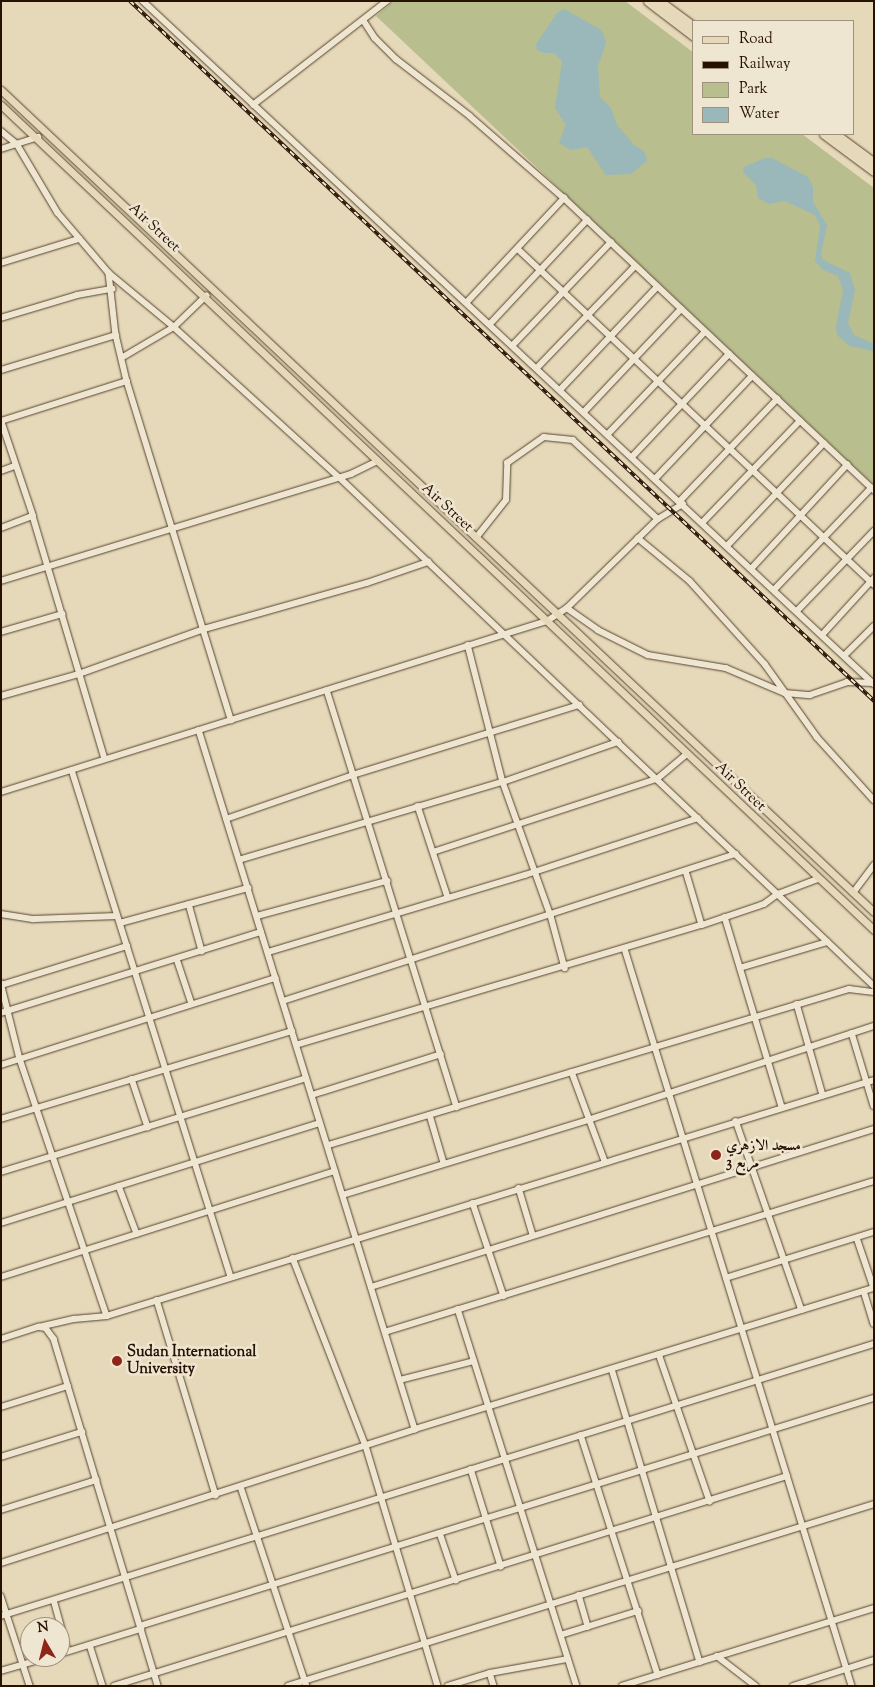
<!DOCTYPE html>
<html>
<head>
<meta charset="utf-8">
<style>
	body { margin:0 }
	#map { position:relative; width:875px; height:1687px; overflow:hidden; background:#e6d9b9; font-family:"Sorts Mill Goudy",Amiri,serif }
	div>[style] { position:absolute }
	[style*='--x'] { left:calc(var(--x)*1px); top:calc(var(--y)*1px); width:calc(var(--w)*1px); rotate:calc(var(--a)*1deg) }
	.green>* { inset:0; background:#b8be8d }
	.water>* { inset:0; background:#9ab7ba }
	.roads { filter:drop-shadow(0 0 1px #57432f) drop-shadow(0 0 1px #57432f) }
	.minor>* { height:5.5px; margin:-2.75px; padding:0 2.75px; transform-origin:2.75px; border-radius:2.75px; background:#efe6d2 }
	.major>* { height:7px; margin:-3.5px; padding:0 3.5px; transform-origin:3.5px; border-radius:3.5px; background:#e6d9b9 }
	.highway>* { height:9px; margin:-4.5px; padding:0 4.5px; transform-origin:4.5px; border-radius:4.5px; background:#e6d9b9 }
	.rail>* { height:4px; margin-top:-2px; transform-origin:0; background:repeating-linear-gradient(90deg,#efe6d2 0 5.5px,#271101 0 11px); box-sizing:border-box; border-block:1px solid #271101 }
	.dots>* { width:14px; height:14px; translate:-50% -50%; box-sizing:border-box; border:2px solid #efe6d2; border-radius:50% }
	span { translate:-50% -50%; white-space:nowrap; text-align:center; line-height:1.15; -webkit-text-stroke:5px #efe6d2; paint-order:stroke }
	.street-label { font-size:15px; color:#271101 }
	.poi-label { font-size:15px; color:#271101; font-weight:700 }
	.left { translate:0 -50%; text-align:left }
	.frame { position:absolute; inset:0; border:2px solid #271101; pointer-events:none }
	.legend { position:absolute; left:692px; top:20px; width:162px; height:115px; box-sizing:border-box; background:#efe6d2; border:1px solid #9f917e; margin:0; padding:6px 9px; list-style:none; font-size:15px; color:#271101 }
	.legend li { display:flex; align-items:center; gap:10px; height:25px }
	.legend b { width:25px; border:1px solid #9f917e }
	.north { position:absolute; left:20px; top:1617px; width:50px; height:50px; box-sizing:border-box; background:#efe6d2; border:1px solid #9f917e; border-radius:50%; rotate:352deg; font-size:14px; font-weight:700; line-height:20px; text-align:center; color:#271101 }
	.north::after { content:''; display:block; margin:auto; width:18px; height:22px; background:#8f2418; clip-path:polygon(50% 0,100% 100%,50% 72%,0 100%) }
</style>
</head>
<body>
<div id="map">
	<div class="green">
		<div style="clip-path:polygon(394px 1px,625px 1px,694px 53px,694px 134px,802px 134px,874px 188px,874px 485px,376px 16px)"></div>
	</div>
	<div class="water">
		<div style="clip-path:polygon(564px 9px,600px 29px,604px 35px,606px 43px,598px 66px,600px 97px,611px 108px,617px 125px,634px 145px,644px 151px,647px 161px,631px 174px,606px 175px,587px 147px,571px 150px,559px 143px,566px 125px,555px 108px,562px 62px,555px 53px,544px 53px,537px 50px,536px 44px,557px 13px)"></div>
		<div style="clip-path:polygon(765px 158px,772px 158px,808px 177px,813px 187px,813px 202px,827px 225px,821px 254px,823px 260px,850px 273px,855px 290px,848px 323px,854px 335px,874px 344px,874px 351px,849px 346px,837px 335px,836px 326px,843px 290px,838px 276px,823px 270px,815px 261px,820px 226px,815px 215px,785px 201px,769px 204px,758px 198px,756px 185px,743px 172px,744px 167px)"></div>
	</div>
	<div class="roads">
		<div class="minor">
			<div style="--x:143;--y:1;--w:1000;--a:43.06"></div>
			<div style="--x:364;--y:21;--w:20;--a:57"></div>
			<div style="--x:375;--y:38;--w:30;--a:45"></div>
			<div style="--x:396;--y:59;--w:93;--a:37.6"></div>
			<div style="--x:470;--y:116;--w:125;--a:41.1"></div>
			<div style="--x:564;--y:198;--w:426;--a:43.3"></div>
			<div style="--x:253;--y:105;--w:170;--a:-37.8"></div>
			<div style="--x:1;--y:131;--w:21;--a:39"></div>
			<div style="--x:17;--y:144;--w:80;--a:59.3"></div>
			<div style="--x:58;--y:213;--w:79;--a:49.6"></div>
			<div style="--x:109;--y:273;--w:85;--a:39.7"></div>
			<div style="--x:174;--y:327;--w:223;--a:42.3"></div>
			<div style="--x:339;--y:477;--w:738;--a:43.57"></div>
			<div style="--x:1;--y:149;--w:39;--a:-18"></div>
			<div style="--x:518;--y:249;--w:490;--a:43.3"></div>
			<div style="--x:1;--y:263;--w:82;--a:-17.1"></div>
			<div style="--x:109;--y:273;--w:62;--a:83.6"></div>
			<div style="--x:116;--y:335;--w:47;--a:76.6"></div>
			<div style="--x:127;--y:381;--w:355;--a:72.9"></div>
			<div style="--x:468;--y:301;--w:141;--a:-47"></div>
			<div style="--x:1;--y:318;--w:79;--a:-16.8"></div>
			<div style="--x:77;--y:295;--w:36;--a:-10"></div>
			<div style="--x:491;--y:323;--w:141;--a:-47"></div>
			<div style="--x:513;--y:345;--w:142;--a:-46.4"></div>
			<div style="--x:123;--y:357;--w:59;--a:-30.5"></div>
			<div style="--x:174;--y:327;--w:45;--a:-44.1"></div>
			<div style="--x:537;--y:368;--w:141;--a:-46.1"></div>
			<div style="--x:1;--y:370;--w:120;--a:-16.9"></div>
			<div style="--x:561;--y:389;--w:140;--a:-46.7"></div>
			<div style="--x:585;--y:411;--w:140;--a:-46.7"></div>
			<div style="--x:609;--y:433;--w:139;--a:-46.5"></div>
			<div style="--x:633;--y:456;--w:140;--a:-46.7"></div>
			<div style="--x:1;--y:471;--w:15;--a:-20"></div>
			<div style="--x:656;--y:478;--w:140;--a:-46.7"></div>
			<div style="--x:680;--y:501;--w:141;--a:-46.4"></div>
			<div style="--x:33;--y:516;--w:100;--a:-108.6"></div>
			<div style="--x:1;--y:421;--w:132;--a:-17.6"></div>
			<div style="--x:703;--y:522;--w:140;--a:-46.2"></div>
			<div style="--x:1;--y:528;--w:34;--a:-21"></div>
			<div style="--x:33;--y:516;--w:253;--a:73.5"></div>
			<div style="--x:476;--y:538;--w:48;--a:-51.7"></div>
			<div style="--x:506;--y:500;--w:37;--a:-88"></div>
			<div style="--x:507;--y:463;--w:45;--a:-35.1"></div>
			<div style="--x:544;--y:437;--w:29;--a:6"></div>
			<div style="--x:573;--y:440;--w:116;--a:42.9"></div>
			<div style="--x:638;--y:538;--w:67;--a:39.6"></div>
			<div style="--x:690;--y:581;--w:112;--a:47.9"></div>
			<div style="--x:765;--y:664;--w:90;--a:54.5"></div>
			<div style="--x:817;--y:737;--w:85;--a:47.9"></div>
			<div style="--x:727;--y:546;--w:141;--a:-46.7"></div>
			<div style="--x:751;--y:569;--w:142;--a:-47.3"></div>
			<div style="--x:1;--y:581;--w:366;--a:-17"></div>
			<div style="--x:351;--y:474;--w:30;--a:-26"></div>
			<div style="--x:774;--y:590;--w:141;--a:-46.4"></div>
			<div style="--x:567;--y:608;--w:38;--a:35"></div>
			<div style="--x:598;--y:630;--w:56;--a:26.6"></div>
			<div style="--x:648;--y:655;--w:79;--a:9.5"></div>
			<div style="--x:726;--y:668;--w:64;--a:23"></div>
			<div style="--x:785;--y:693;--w:25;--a:5"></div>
			<div style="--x:810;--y:695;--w:39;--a:-19"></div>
			<div style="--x:847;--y:682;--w:26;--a:2"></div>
			<div style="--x:797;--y:611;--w:111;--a:-46.1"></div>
			<div style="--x:1;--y:632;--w:64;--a:-16.4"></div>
			<div style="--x:822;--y:635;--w:77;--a:-47.6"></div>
			<div style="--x:468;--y:645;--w:141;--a:75.7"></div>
			<div style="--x:503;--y:782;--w:142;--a:70.3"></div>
			<div style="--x:551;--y:916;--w:54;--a:74.9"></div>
			<div style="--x:844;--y:656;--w:42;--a:-45"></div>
			<div style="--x:327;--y:690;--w:437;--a:72.7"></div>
			<div style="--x:1;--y:696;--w:81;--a:-15.8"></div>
			<div style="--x:79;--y:674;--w:133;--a:-19.8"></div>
			<div style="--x:204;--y:629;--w:169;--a:-15.8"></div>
			<div style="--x:367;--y:583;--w:65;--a:-19"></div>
			<div style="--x:199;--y:730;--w:732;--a:72.83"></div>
			<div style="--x:72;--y:770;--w:531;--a:72.59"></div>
			<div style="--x:1;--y:792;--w:572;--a:-17.39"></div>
			<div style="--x:547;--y:621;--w:24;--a:-33"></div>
			<div style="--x:567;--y:608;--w:127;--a:-44.4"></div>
			<div style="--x:658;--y:519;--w:29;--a:-31"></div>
			<div style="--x:418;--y:806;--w:96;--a:71.8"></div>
			<div style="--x:226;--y:819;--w:134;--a:-19.1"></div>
			<div style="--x:353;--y:775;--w:237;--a:-17.2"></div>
			<div style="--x:433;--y:852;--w:236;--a:-18.1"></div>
			<div style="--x:657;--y:779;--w:38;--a:-40"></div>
			<div style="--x:239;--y:860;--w:275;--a:-16.5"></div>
			<div style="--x:503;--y:782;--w:122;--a:-19.2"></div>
			<div style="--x:686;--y:871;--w:56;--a:73.5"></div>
			<div style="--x:853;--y:893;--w:35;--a:-53"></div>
			<div style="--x:189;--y:904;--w:49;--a:74.5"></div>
			<div style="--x:1;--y:914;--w:33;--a:9"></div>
			<div style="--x:34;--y:919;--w:83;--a:-2.1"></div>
			<div style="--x:257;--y:916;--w:135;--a:-15.1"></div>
			<div style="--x:725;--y:917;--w:198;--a:73.3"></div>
			<div style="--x:120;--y:923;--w:133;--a:-15.3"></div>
			<div style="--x:625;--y:949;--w:771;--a:72.88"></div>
			<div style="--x:268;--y:952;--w:268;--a:-16.7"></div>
			<div style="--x:525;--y:875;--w:182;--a:-18.2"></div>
			<div style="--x:177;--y:959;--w:47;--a:71.6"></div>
			<div style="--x:740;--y:968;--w:91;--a:-16.6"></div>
			<div style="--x:1;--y:983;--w:78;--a:76"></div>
			<div style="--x:20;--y:1059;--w:271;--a:71.3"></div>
			<div style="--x:2;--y:985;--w:131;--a:-17.3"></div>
			<div style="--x:283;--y:1001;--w:476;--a:-18"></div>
			<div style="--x:797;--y:1004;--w:95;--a:74.1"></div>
			<div style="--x:1;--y:1013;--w:272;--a:-17.3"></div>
			<div style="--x:852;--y:1033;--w:76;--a:73.2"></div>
			<div style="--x:296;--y:1045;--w:423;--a:-16.5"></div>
			<div style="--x:702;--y:925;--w:65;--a:-18.7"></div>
			<div style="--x:764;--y:904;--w:17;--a:-36"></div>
			<div style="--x:778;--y:894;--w:43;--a:-20.6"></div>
			<div style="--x:1;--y:1065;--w:288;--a:-17.6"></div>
			<div style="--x:572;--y:1072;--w:95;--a:69.7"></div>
			<div style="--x:132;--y:1079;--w:51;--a:71.6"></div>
			<div style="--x:312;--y:1095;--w:135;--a:-17.6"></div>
			<div style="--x:430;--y:1115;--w:50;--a:73.7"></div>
			<div style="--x:1;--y:1119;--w:304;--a:-16.8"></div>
			<div style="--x:736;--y:1121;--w:200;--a:70.8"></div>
			<div style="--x:329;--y:1145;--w:543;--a:-16.7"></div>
			<div style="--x:849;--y:989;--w:25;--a:7"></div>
			<div style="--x:1;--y:1172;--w:319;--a:-17.1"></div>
			<div style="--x:119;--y:1186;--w:51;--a:69.4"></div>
			<div style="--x:519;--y:1188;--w:49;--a:73.4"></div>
			<div style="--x:343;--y:1195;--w:259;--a:-17"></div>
			<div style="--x:591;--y:1119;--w:298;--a:-18.2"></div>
			<div style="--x:473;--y:1203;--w:98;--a:71.6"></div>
			<div style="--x:1;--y:1223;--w:334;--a:-17.4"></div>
			<div style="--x:857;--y:1238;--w:53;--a:71.2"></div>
			<div style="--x:293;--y:1258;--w:202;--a:68.8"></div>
			<div style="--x:366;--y:1446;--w:251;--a:73.3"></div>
			<div style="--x:1;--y:1277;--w:350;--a:-17.6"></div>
			<div style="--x:726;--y:1278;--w:155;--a:-17.3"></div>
			<div style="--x:371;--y:1287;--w:527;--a:-17.44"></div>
			<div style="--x:864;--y:1291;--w:34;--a:73"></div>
			<div style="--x:157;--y:1300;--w:204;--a:73.2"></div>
			<div style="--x:458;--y:1309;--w:395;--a:72.5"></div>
			<div style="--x:39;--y:1327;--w:36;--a:-13"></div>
			<div style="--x:74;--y:1319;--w:33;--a:-5"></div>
			<div style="--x:107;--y:1316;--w:802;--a:-17.1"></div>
			<div style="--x:385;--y:1332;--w:512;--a:-17.16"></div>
			<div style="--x:1;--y:1339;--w:40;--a:-18"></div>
			<div style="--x:39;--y:1327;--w:7;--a:8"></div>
			<div style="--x:46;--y:1328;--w:14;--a:54"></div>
			<div style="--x:54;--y:1339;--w:362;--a:73.3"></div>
			<div style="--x:659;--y:1354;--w:156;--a:70.9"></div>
			<div style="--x:612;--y:1369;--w:306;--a:73.3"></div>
			<div style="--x:400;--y:1380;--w:76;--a:-14.4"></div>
			<div style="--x:1;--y:1407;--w:70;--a:-17.4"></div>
			<div style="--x:581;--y:1435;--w:252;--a:72.2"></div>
			<div style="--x:1;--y:1457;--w:85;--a:-17.2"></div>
			<div style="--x:471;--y:1469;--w:102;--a:72.8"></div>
			<div style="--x:241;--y:1487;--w:210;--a:71.7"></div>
			<div style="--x:1;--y:1510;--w:100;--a:-17.5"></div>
			<div style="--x:440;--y:1533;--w:50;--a:71.2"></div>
			<div style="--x:1;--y:1563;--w:435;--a:-17.9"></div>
			<div style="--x:415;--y:1429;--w:480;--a:-17.1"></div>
			<div style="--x:579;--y:1595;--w:33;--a:74"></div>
			<div style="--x:1;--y:1596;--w:95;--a:72.1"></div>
			<div style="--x:54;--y:1600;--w:53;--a:74.6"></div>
			<div style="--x:1;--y:1616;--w:914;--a:-17.31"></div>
			<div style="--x:140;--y:1626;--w:769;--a:-17.26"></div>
			<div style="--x:561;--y:1635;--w:81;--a:-17.3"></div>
			<div style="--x:90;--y:1645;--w:43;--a:72.4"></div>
			<div style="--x:60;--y:1654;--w:85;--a:-17.2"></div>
			<div style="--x:717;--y:1656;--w:49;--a:37.6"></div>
			<div style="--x:1;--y:1671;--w:50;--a:-16.3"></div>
			<div style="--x:490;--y:1673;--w:14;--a:73"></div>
			<div style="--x:114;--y:1686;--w:705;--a:-17.33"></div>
			<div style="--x:288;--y:1686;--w:614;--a:-17.25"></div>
			<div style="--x:448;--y:1686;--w:44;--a:-17.2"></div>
			<div style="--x:490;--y:1673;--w:79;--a:-10.2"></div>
			<div style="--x:622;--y:1686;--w:264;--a:-17.2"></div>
			<div style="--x:793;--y:1686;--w:85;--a:-17.8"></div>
		</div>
		<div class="major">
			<div style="--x:1;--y:90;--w:1199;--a:43.28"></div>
			<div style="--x:1;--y:105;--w:1201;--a:43.38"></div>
		</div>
		<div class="highway">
			<div style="--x:648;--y:1;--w:58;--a:37.3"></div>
			<div style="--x:659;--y:1;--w:44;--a:36.6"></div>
			<div style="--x:824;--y:134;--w:62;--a:36.5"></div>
			<div style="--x:835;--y:134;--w:49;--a:36.6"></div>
		</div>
	</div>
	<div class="rail">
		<div style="--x:130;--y:1;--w:1022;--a:43.25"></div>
	</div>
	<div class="dots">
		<div style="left:716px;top:1155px;background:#8f2418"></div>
		<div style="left:117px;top:1361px;background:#8f2418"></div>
	</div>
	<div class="street-label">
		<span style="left:154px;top:228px;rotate:43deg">Air Street</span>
		<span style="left:447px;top:508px;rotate:43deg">Air Street</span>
		<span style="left:740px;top:787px;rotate:44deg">Air Street</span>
	</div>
	<div class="poi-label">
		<span class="left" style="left:726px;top:1155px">مسجد الازهري<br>مربع 3</span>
		<span class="left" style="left:127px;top:1361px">Sudan International<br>University</span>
	</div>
	<div class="frame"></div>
	<ul class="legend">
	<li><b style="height:6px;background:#e6d9b9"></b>Road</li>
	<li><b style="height:6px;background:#271101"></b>Railway</li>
	<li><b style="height:14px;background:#b8be8d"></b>Park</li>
	<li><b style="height:14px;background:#9ab7ba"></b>Water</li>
	</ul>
	<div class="north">N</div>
</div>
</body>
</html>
